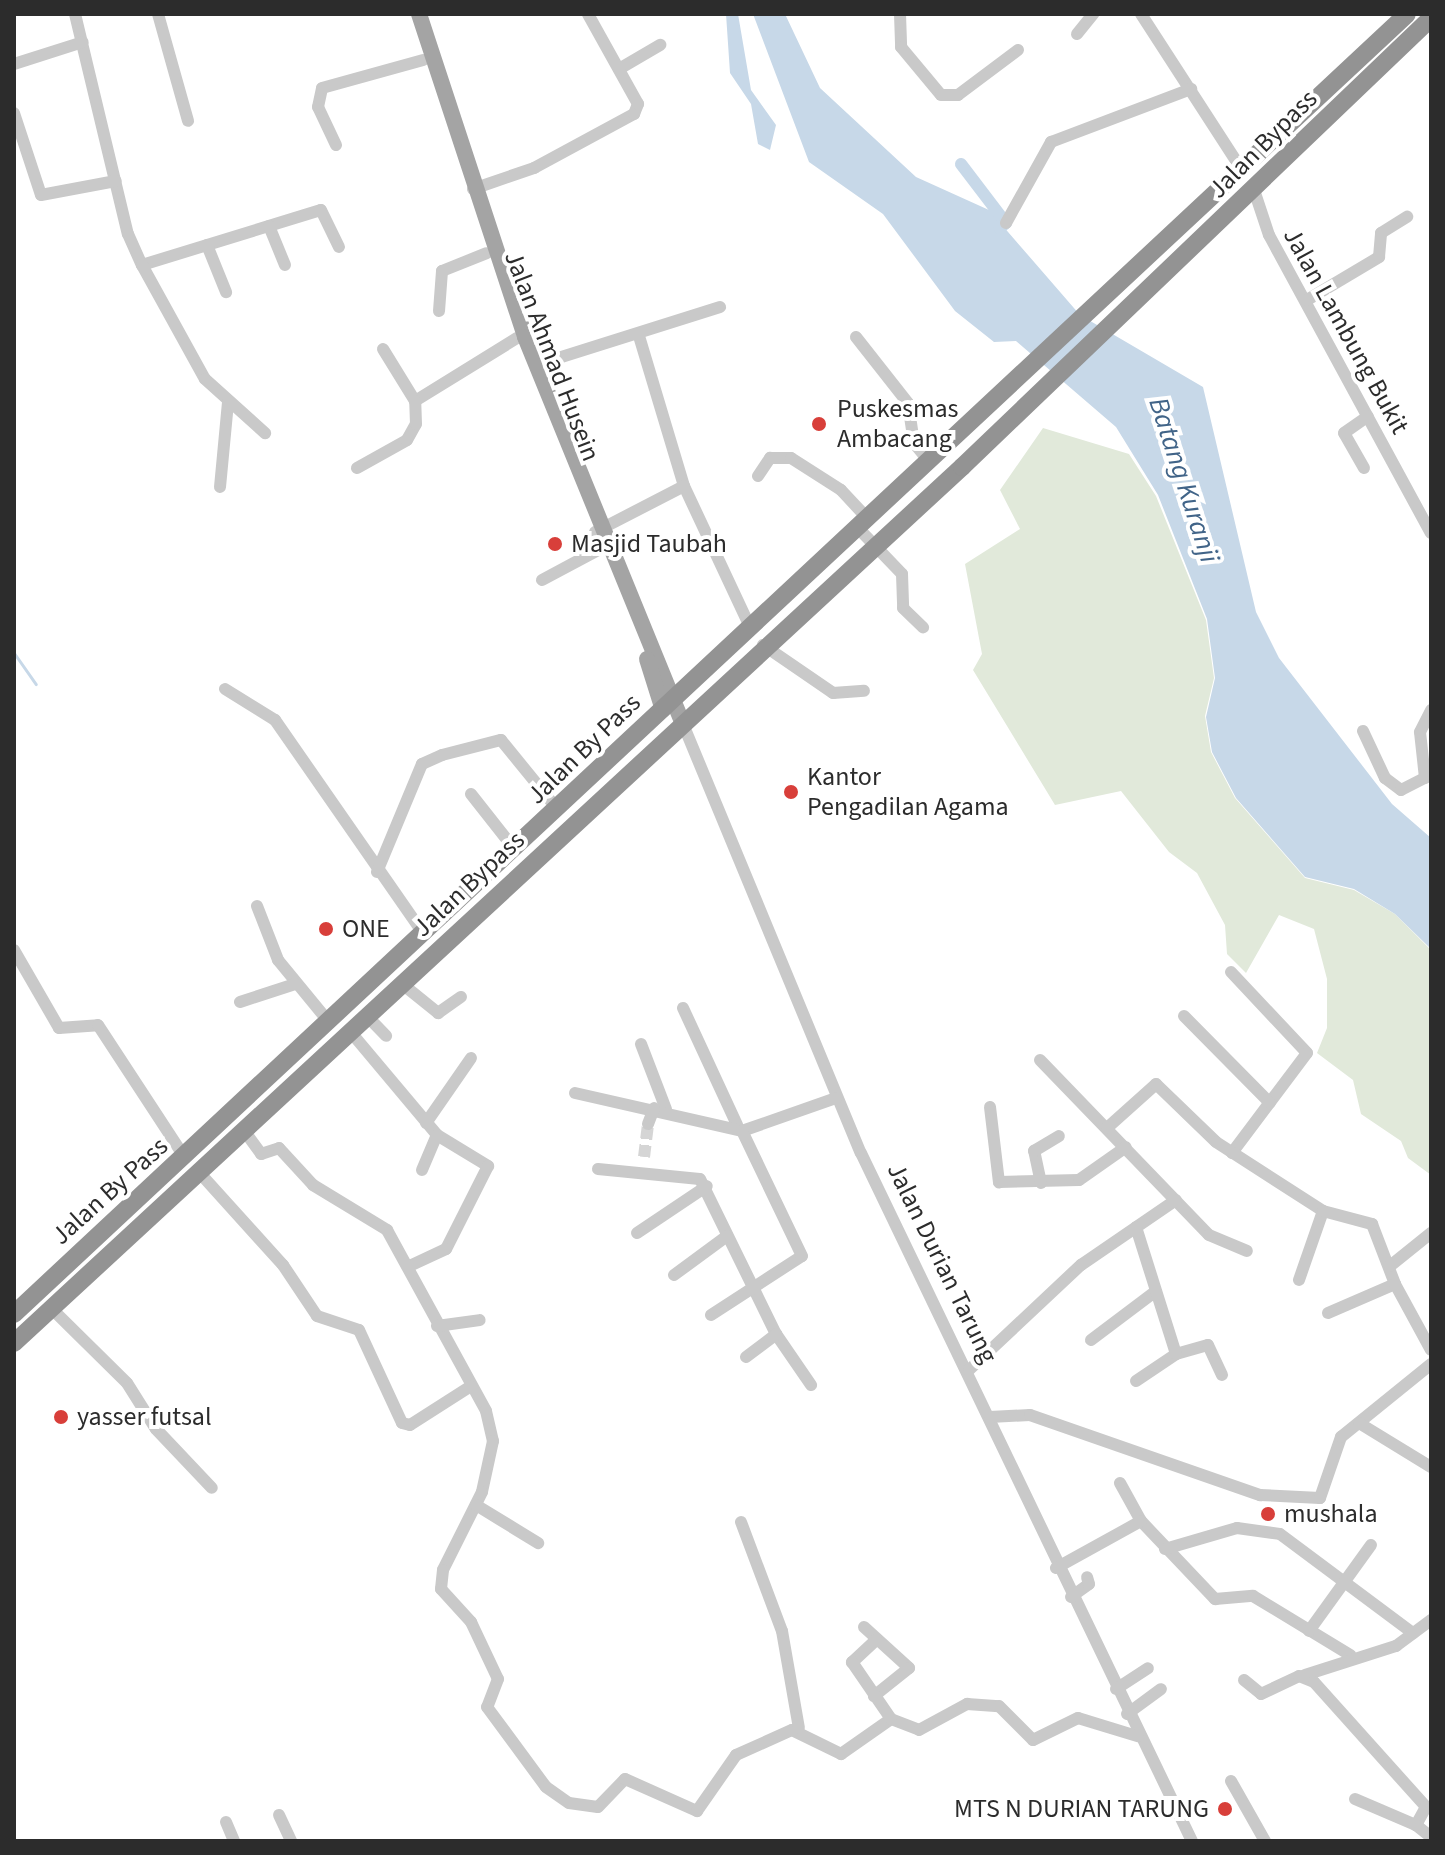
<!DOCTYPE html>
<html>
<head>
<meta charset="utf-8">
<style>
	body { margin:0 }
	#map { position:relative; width:1445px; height:1855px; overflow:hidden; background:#fff; font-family:"Source Sans 3",sans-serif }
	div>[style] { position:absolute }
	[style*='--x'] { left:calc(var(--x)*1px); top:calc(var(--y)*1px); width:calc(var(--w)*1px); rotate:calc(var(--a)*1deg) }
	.green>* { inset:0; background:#e1e9da }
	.water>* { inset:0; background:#c7d8e8 }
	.stream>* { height:3px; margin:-1.5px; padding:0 1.5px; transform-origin:1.5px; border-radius:1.5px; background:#c7d8e8 }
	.canal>* { height:12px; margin:-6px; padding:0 6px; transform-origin:6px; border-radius:6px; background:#c7d8e8 }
	.minor-tunnel>* { height:12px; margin-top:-6px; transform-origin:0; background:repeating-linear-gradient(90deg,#d5d5d5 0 12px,transparent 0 18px) }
	.minor>* { height:12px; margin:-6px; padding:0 6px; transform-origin:6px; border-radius:6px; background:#c9c9c9 }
	.major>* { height:16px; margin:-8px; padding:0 8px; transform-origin:8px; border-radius:8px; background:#a4a4a4 }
	.highway>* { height:18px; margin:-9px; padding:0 9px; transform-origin:9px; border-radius:9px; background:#939393 }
	.dots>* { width:22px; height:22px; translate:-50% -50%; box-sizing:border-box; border:4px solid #fff; border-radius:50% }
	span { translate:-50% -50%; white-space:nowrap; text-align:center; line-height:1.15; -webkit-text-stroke:8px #fff; paint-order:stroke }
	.street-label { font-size:26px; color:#2c2c2c }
	.poi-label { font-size:26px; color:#2c2c2c }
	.left { translate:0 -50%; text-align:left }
	.right { translate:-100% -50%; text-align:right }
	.water-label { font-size:28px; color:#416488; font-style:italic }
	.frame { position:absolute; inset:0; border:16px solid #2c2c2c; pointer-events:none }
</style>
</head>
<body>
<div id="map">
	<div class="green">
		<div style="clip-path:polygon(1043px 428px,1129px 454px,1156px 496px,1206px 620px,1214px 678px,1205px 716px,1211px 752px,1235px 798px,1305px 878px,1354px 890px,1395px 914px,1431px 950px,1431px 1175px,1408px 1158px,1401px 1141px,1361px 1114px,1353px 1080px,1317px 1053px,1327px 1028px,1327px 979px,1314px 929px,1279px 915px,1246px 973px,1227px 954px,1225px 925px,1197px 873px,1169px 852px,1121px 791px,1055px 805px,973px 670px,982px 654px,965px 564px,1020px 529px,1000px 490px)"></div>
	</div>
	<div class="water">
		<div style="clip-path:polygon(726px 14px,738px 14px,751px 90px,776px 125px,770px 150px,758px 144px,751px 104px,730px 73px)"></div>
		<div style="clip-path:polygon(753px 14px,785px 14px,820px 88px,916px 177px,989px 210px,1080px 315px,1203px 387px,1256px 612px,1279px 658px,1392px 804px,1431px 838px,1431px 949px,1395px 914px,1354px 889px,1305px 877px,1236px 798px,1212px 752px,1206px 717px,1215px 678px,1207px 619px,1158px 495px,1116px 427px,1016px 341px,994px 342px,955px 311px,883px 214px,809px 162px)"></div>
	</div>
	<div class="stream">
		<div style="--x:14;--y:653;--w:38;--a:55"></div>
	</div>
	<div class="canal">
		<div style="--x:961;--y:164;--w:74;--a:52.7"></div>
		<div style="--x:1006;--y:223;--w:8;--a:140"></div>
	</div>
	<div class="minor-tunnel">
		<div style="--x:644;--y:1157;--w:33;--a:-83"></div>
	</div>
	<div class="minor">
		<div style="--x:75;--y:14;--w:226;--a:76.5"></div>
		<div style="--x:128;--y:234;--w:34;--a:66"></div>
		<div style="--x:142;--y:265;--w:187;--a:-17.1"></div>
		<div style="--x:321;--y:210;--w:41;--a:64.1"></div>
		<div style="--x:158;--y:14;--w:111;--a:74.3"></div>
		<div style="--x:900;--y:14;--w:33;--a:88"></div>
		<div style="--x:901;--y:47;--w:62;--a:50.2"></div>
		<div style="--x:941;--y:95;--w:17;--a:0"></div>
		<div style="--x:958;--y:95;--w:75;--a:-36.9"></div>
		<div style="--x:1141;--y:14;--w:182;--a:57.1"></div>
		<div style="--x:1077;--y:34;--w:26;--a:-51"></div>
		<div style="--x:14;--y:64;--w:72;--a:-17.7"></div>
		<div style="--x:619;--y:69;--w:48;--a:-30.3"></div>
		<div style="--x:14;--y:113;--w:86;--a:71.8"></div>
		<div style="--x:41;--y:195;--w:76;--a:-10.6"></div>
		<div style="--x:336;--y:145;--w:42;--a:-115.3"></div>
		<div style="--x:318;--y:107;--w:19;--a:-78"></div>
		<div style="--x:322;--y:88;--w:105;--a:-15.5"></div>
		<div style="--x:473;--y:189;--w:65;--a:-19"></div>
		<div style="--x:534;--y:168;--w:114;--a:-28.4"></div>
		<div style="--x:634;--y:114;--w:11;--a:-68"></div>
		<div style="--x:638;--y:104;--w:103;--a:-119.1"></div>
		<div style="--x:1254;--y:190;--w:47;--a:71.6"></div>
		<div style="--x:1269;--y:235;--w:339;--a:61.5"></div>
		<div style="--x:1006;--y:223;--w:93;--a:-60.9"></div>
		<div style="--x:1051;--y:142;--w:150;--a:-20.7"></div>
		<div style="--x:269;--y:226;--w:42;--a:67.7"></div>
		<div style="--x:207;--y:245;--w:51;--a:68"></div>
		<div style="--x:142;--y:265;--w:130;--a:61.1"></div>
		<div style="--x:205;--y:379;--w:81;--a:42"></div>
		<div style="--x:1307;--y:300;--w:84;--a:-30.8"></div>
		<div style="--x:1379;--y:257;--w:24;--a:-85"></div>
		<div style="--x:1381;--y:233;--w:31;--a:-32"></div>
		<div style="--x:439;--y:311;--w:40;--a:-85.7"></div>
		<div style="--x:442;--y:271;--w:48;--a:-21.8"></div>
		<div style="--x:639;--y:336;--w:157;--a:73.3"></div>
		<div style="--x:684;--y:486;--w:156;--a:64.9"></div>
		<div style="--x:856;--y:337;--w:84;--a:51.8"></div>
		<div style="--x:908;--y:403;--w:40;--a:81.5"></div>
		<div style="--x:914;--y:443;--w:21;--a:51"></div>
		<div style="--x:383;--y:349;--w:61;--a:58.4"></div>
		<div style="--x:415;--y:401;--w:120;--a:-31.7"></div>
		<div style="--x:536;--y:365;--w:193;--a:-17.5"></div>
		<div style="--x:357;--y:468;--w:57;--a:-29.2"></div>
		<div style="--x:407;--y:440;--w:18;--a:-61"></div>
		<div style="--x:416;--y:424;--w:23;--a:-92"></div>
		<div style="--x:1364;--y:468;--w:40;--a:-119.7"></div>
		<div style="--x:1344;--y:433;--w:29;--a:-35"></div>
		<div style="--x:758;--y:476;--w:22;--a:-56"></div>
		<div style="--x:770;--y:458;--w:21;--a:0"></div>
		<div style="--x:791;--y:458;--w:59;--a:32.6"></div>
		<div style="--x:841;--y:490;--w:38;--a:47"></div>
		<div style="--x:220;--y:487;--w:85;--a:-84.6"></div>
		<div style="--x:857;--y:527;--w:65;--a:46.2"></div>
		<div style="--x:902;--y:574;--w:34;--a:88"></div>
		<div style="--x:903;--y:608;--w:28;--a:44"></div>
		<div style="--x:595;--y:532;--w:100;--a:-27.3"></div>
		<div style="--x:542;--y:580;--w:66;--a:-28.1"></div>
		<div style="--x:763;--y:645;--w:85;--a:34.4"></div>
		<div style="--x:833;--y:693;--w:31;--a:-4"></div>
		<div style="--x:225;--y:689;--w:59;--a:31.8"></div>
		<div style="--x:275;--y:720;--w:261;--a:55.2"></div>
		<div style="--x:683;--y:724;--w:464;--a:67.5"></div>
		<div style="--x:861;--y:1153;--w:763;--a:64.31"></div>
		<div style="--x:1363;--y:731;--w:52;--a:64.9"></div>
		<div style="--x:1385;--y:778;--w:20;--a:37"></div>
		<div style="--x:1401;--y:790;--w:27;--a:-27"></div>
		<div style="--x:1425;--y:778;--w:46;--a:-96.2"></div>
		<div style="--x:1420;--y:732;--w:25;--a:-63"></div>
		<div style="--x:471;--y:794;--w:71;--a:51.8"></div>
		<div style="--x:377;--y:872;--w:117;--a:-67.4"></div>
		<div style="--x:422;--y:764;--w:22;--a:-24"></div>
		<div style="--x:442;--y:755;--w:61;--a:-14.3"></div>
		<div style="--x:501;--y:740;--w:90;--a:50.8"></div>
		<div style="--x:257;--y:906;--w:58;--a:68.7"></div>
		<div style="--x:278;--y:960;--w:80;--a:50.6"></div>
		<div style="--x:14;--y:950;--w:90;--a:60"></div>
		<div style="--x:59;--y:1028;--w:39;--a:-4"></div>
		<div style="--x:98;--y:1025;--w:159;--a:56.8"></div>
		<div style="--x:1231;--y:972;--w:111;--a:46.8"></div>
		<div style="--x:1307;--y:1053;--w:125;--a:126.9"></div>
		<div style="--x:401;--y:983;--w:48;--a:39"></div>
		<div style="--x:438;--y:1013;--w:28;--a:-35"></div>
		<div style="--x:240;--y:1002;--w:58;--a:-18.1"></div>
		<div style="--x:683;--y:1008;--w:129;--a:65.2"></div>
		<div style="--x:366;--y:1015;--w:29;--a:46"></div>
		<div style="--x:1184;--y:1016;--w:122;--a:45.3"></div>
		<div style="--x:349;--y:1030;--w:137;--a:50"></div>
		<div style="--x:437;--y:1135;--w:60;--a:31.3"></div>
		<div style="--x:488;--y:1166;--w:93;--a:116.8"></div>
		<div style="--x:446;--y:1249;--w:40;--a:155"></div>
		<div style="--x:641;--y:1044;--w:70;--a:69"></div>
		<div style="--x:1040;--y:1060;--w:243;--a:46"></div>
		<div style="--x:1209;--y:1235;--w:41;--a:22.8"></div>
		<div style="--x:575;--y:1093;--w:171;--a:12.8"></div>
		<div style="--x:742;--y:1131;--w:100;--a:-19.3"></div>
		<div style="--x:990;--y:1107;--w:76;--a:83.2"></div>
		<div style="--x:999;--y:1182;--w:80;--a:-1.4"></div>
		<div style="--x:1079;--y:1180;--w:57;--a:-35.1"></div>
		<div style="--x:426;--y:1123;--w:79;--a:-55.3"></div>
		<div style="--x:648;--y:1124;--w:17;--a:-69"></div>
		<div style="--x:1107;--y:1128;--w:66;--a:-41.9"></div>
		<div style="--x:1156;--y:1084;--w:83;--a:44"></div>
		<div style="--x:1216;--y:1142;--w:127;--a:32.8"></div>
		<div style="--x:1323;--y:1211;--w:73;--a:109.2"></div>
		<div style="--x:243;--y:1129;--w:31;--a:54"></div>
		<div style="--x:261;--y:1154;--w:19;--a:-18"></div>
		<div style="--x:279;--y:1148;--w:50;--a:47.4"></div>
		<div style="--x:313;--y:1185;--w:87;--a:31.3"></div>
		<div style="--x:387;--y:1230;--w:206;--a:61.3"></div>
		<div style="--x:486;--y:1411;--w:31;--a:77"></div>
		<div style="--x:493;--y:1441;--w:52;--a:102.2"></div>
		<div style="--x:482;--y:1492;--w:87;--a:116.6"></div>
		<div style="--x:443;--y:1570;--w:19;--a:96"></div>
		<div style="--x:441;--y:1589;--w:45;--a:47.7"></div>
		<div style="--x:471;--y:1622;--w:63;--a:64.7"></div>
		<div style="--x:498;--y:1679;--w:30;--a:111"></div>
		<div style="--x:487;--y:1707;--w:99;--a:53.6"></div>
		<div style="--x:546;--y:1787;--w:28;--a:35"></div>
		<div style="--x:569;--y:1803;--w:29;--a:8"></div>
		<div style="--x:598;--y:1807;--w:39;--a:-46"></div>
		<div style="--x:625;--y:1779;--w:79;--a:24"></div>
		<div style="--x:697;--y:1811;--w:68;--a:-55.1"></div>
		<div style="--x:736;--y:1755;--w:61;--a:-24.1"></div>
		<div style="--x:792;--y:1730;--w:55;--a:26.1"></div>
		<div style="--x:841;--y:1754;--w:61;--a:-35"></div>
		<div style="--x:891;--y:1719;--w:30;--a:21"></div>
		<div style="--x:919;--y:1730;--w:55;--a:-28.4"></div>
		<div style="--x:967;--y:1704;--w:32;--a:4"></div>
		<div style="--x:999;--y:1706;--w:48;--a:45"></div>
		<div style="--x:1033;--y:1740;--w:50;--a:-26.1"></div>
		<div style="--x:1078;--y:1718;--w:62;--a:17"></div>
		<div style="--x:598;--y:1169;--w:102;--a:5.6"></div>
		<div style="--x:700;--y:1179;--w:173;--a:63.9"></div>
		<div style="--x:776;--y:1334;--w:62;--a:55.5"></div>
		<div style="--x:422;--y:1170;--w:38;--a:-67"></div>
		<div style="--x:198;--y:1171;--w:127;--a:47.9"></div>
		<div style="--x:283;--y:1265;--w:61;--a:56.3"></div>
		<div style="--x:317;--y:1316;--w:44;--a:18.4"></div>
		<div style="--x:359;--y:1330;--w:102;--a:65.2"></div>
		<div style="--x:402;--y:1423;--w:8;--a:14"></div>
		<div style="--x:410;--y:1425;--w:72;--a:-32.6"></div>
		<div style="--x:1041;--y:1183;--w:33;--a:-102"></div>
		<div style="--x:1034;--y:1151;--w:29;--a:-31"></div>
		<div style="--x:1323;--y:1211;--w:51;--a:14.9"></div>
		<div style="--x:1372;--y:1224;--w:64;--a:69"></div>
		<div style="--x:637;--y:1233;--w:84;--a:-33.9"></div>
		<div style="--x:1390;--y:1266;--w:53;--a:-38.8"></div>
		<div style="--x:674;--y:1275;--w:66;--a:-36.3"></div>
		<div style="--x:52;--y:1309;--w:105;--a:44.6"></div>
		<div style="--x:127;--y:1383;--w:54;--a:57.8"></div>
		<div style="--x:156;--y:1429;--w:81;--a:46.5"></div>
		<div style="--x:1328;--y:1313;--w:73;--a:-23.4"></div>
		<div style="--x:1395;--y:1284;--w:75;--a:61.4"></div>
		<div style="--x:711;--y:1315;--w:108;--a:-33"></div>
		<div style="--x:802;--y:1256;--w:139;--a:-115.6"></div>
		<div style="--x:437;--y:1326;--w:43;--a:-7.9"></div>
		<div style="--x:1091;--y:1340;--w:81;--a:-37"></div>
		<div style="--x:1176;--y:1354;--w:33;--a:-16"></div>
		<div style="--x:1208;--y:1345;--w:33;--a:65"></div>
		<div style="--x:746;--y:1357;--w:38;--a:-37"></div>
		<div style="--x:969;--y:1370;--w:154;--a:-43.2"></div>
		<div style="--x:1081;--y:1265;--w:115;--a:-34.4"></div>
		<div style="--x:1136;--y:1381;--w:48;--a:-34"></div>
		<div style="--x:1176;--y:1354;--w:133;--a:-107.5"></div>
		<div style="--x:990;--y:1417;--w:40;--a:-2.9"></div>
		<div style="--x:1030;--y:1415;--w:244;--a:19.2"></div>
		<div style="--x:1260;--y:1495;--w:60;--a:2.9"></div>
		<div style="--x:1320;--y:1498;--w:65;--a:-71"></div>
		<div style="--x:1341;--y:1437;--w:116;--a:-39"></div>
		<div style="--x:1359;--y:1423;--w:84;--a:31.4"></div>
		<div style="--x:1120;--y:1483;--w:43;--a:61.1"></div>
		<div style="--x:1141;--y:1521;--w:108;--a:46.5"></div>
		<div style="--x:1215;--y:1599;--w:38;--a:-5"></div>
		<div style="--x:1253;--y:1596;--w:114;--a:31.3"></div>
		<div style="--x:476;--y:1505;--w:73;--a:31.5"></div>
		<div style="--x:741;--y:1522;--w:116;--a:69.4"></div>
		<div style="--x:782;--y:1631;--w:98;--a:80.1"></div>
		<div style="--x:1165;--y:1549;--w:75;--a:-16.3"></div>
		<div style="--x:1237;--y:1528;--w:43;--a:7.9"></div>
		<div style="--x:1280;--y:1534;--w:166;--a:36.7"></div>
		<div style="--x:1056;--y:1568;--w:97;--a:-28.9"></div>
		<div style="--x:1071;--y:1597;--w:22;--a:-36"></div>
		<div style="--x:1089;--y:1584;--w:7;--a:-106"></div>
		<div style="--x:864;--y:1627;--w:61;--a:42.3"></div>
		<div style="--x:909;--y:1668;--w:45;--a:141.3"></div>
		<div style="--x:1309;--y:1631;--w:106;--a:-54.2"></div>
		<div style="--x:876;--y:1640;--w:33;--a:137"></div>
		<div style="--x:852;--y:1662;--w:69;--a:55.6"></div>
		<div style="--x:1305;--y:1675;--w:96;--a:-17.7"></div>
		<div style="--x:1396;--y:1646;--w:44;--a:-36.6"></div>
		<div style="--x:1244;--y:1680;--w:22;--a:39"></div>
		<div style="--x:1261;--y:1694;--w:42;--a:-25.3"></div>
		<div style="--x:1299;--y:1676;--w:16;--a:22"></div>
		<div style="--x:1314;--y:1682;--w:168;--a:48.1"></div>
		<div style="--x:1426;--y:1807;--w:21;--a:119"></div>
		<div style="--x:1416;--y:1825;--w:19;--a:39"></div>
		<div style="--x:1116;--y:1689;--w:38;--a:-33"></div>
		<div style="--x:1127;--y:1714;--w:42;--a:-36.3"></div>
		<div style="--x:1231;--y:1781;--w:69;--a:60.5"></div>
		<div style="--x:1355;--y:1799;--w:66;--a:23.1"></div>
		<div style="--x:279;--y:1815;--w:29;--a:65"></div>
		<div style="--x:226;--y:1822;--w:21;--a:67"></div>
	</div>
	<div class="major">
		<div style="--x:419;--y:14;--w:340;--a:71.8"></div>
		<div style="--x:525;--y:337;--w:418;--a:67.8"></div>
		<div style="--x:647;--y:659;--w:53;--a:72.6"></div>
	</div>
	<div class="highway">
		<div style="--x:14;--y:1314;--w:1905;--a:-43.02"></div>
		<div style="--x:14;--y:1343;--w:1291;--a:-42.74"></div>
		<div style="--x:962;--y:467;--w:649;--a:-43.75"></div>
	</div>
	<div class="dots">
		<div style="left:819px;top:424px;background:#d83f3a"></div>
		<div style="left:555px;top:544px;background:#d83f3a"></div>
		<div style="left:791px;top:792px;background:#d83f3a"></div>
		<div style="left:326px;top:929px;background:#d83f3a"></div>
		<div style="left:61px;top:1417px;background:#d83f3a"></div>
		<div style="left:1268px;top:1514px;background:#d83f3a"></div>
		<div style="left:1225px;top:1809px;background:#d83f3a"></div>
	</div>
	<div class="street-label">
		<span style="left:1263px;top:144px;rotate:-45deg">Jalan Bypass</span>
		<span style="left:1346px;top:331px;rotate:61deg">Jalan Lambung Bukit</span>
		<span style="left:552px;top:356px;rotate:69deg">Jalan Ahmad Husein</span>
		<span style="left:584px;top:749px;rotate:-44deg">Jalan By Pass</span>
		<span style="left:469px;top:884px;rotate:-43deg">Jalan Bypass</span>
		<span style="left:110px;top:1191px;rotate:-42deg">Jalan By Pass</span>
		<span style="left:942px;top:1263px;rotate:64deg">Jalan Durian Tarung</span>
	</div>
	<div class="poi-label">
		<span class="left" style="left:837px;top:424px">Puskesmas<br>Ambacang</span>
		<span class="left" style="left:571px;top:544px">Masjid Taubah</span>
		<span class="left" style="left:807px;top:792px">Kantor<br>Pengadilan Agama</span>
		<span class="left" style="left:342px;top:929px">ONE</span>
		<span class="left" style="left:77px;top:1417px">yasser futsal</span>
		<span class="left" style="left:1284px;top:1514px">mushala</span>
		<span class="right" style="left:1209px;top:1809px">MTS N DURIAN TARUNG</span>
	</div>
	<div class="water-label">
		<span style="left:1184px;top:480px;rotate:72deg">Batang Kuranji</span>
	</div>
	<div class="frame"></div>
</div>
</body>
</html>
